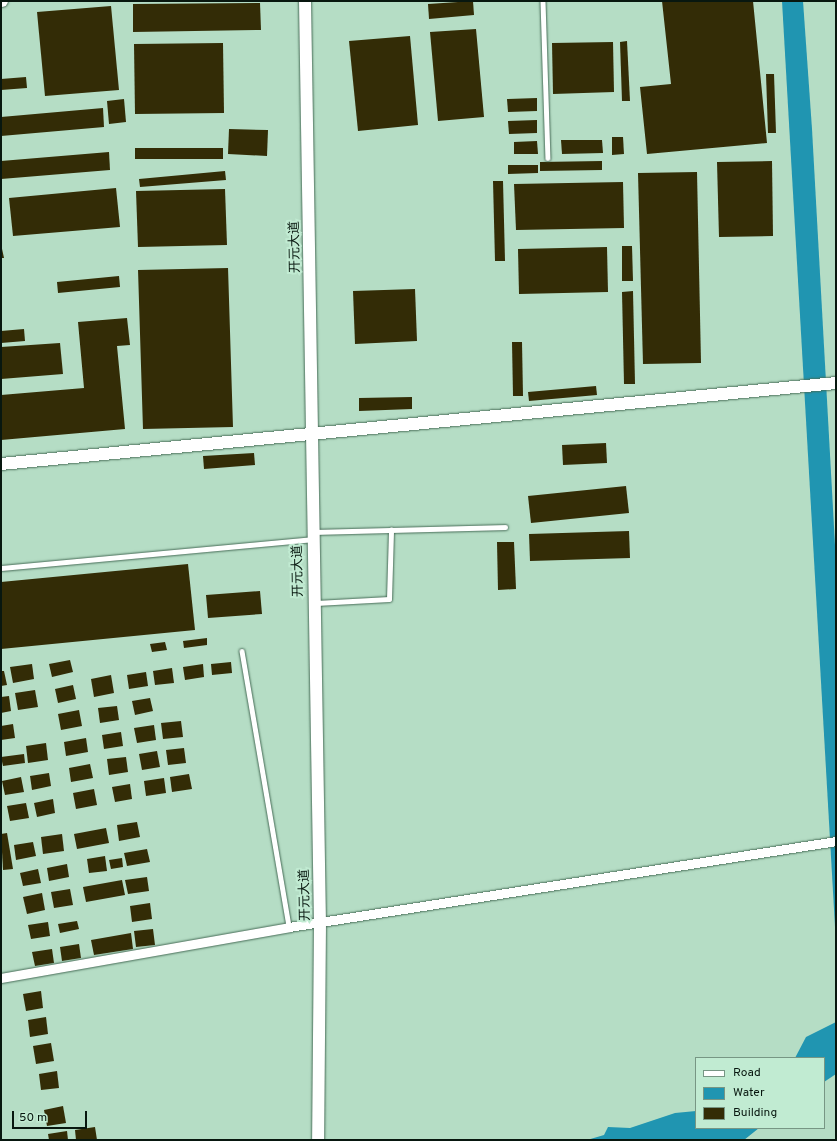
<!DOCTYPE html>
<html>
<head>
<meta charset="utf-8">
<style>
	body { margin:0 }
	#map { position:relative; width:837px; height:1141px; overflow:hidden; background:#b5ddc5; font-family:Overpass,"Noto Sans SC",sans-serif }
	div>[style] { position:absolute }
	[style*='--x'] { left:calc(var(--x)*1px); top:calc(var(--y)*1px); width:calc(var(--w)*1px); rotate:calc(var(--a)*1deg) }
	.water>* { inset:0; background:#2095b1 }
	.building>* { inset:0; background:#332c06 }
	.roads { filter:drop-shadow(0 0 1px #476c57) drop-shadow(0 0 1px #476c57) }
	.lane>* { height:4.5px; margin:-2.25px; padding:0 2.25px; transform-origin:2.25px; border-radius:2.25px; background:#fff }
	.street>* { height:9px; margin:-4.5px; padding:0 4.5px; transform-origin:4.5px; border-radius:4.5px; background:#fff }
	.secondary>* { height:12px; margin:-6px; padding:0 6px; transform-origin:6px; border-radius:6px; background:#fff }
	span { translate:-50% -50%; white-space:nowrap; text-align:center; line-height:1.15; -webkit-text-stroke:4px #c1ebd2; paint-order:stroke }
	.street-label { font-size:13px; color:#08170f }
	.frame { position:absolute; inset:0; border:2px solid #08170f; pointer-events:none }
	.legend { position:absolute; left:695px; top:1057px; width:130px; height:72px; box-sizing:border-box; background:#c1ebd2; border:1px solid #779684; margin:0; padding:5px 7px; list-style:none; font-size:12px; color:#08170f }
	.legend li { display:flex; align-items:center; gap:8px; height:20px }
	.legend b { width:20px; border:1px solid #779684 }
	.scale { position:absolute; left:12px; top:1111px; width:75px; height:18px; box-sizing:border-box; border:2px solid #08170f; border-top:0; padding-left:5px; font-size:12px; line-height:14px; white-space:nowrap; color:#08170f; -webkit-text-stroke:3px #c1ebd2; paint-order:stroke }
</style>
</head>
<body>
<div id="map">
	<div class="water">
		<div style="clip-path:polygon(782px 1px,803px 1px,812px 129px,836px 563px,836px 944px)"></div>
		<div style="clip-path:polygon(836px 1022px,836px 1074px,824px 1082px,824px 1058px,795px 1058px,806px 1037px)"></div>
		<div style="clip-path:polygon(696px 1111px,696px 1128px,759px 1128px,744px 1140px,587px 1140px,604px 1135px,608px 1127px,630px 1128px,675px 1113px)"></div>
	</div>
	<div class="building">
		<div style="clip-path:polygon(473px 1px,474px 15px,429px 19px,428px 4px)"></div>
		<div style="clip-path:polygon(662px 1px,753px 1px,767px 143px,647px 154px,640px 87px,671px 84px)"></div>
		<div style="clip-path:polygon(260px 3px,261px 30px,133px 32px,133px 4px)"></div>
		<div style="clip-path:polygon(111px 6px,119px 90px,45px 96px,37px 12px)"></div>
		<div style="clip-path:polygon(476px 29px,484px 117px,438px 121px,430px 32px)"></div>
		<div style="clip-path:polygon(410px 36px,418px 125px,358px 131px,349px 41px)"></div>
		<div style="clip-path:polygon(627px 41px,630px 101px,622px 101px,620px 42px)"></div>
		<div style="clip-path:polygon(613px 42px,614px 92px,553px 94px,552px 43px)"></div>
		<div style="clip-path:polygon(223px 43px,224px 113px,135px 114px,134px 44px)"></div>
		<div style="clip-path:polygon(766px 74px,774px 74px,776px 133px,768px 133px)"></div>
		<div style="clip-path:polygon(26px 77px,27px 88px,1px 90px,1px 79px)"></div>
		<div style="clip-path:polygon(537px 98px,537px 111px,508px 112px,507px 99px)"></div>
		<div style="clip-path:polygon(124px 99px,126px 122px,109px 124px,107px 101px)"></div>
		<div style="clip-path:polygon(103px 108px,104px 127px,1px 136px,1px 117px)"></div>
		<div style="clip-path:polygon(537px 120px,537px 133px,509px 134px,508px 121px)"></div>
		<div style="clip-path:polygon(229px 129px,268px 130px,267px 156px,228px 154px)"></div>
		<div style="clip-path:polygon(612px 137px,623px 137px,624px 154px,612px 155px)"></div>
		<div style="clip-path:polygon(561px 140px,602px 140px,603px 153px,562px 154px)"></div>
		<div style="clip-path:polygon(537px 141px,538px 154px,514px 154px,514px 142px)"></div>
		<div style="clip-path:polygon(135px 148px,223px 148px,223px 159px,135px 159px)"></div>
		<div style="clip-path:polygon(109px 152px,110px 170px,1px 179px,1px 161px)"></div>
		<div style="clip-path:polygon(602px 161px,602px 170px,540px 171px,540px 162px)"></div>
		<div style="clip-path:polygon(772px 161px,773px 236px,719px 237px,717px 162px)"></div>
		<div style="clip-path:polygon(508px 165px,538px 165px,538px 173px,508px 174px)"></div>
		<div style="clip-path:polygon(225px 171px,226px 180px,140px 187px,139px 179px)"></div>
		<div style="clip-path:polygon(697px 172px,701px 363px,643px 364px,638px 173px)"></div>
		<div style="clip-path:polygon(493px 181px,503px 181px,505px 261px,495px 261px)"></div>
		<div style="clip-path:polygon(623px 182px,624px 228px,516px 230px,514px 184px)"></div>
		<div style="clip-path:polygon(116px 188px,120px 227px,13px 236px,9px 198px)"></div>
		<div style="clip-path:polygon(225px 189px,227px 245px,138px 247px,136px 191px)"></div>
		<div style="clip-path:polygon(1px 244px,4px 258px,1px 258px)"></div>
		<div style="clip-path:polygon(622px 246px,632px 246px,633px 281px,622px 281px)"></div>
		<div style="clip-path:polygon(607px 247px,608px 292px,519px 294px,518px 249px)"></div>
		<div style="clip-path:polygon(228px 268px,233px 427px,143px 429px,138px 270px)"></div>
		<div style="clip-path:polygon(119px 276px,120px 287px,58px 293px,57px 282px)"></div>
		<div style="clip-path:polygon(415px 289px,417px 341px,355px 344px,353px 291px)"></div>
		<div style="clip-path:polygon(633px 291px,635px 384px,624px 384px,622px 292px)"></div>
		<div style="clip-path:polygon(127px 318px,130px 345px,117px 346px,125px 429px,1px 440px,1px 395px,84px 388px,78px 322px)"></div>
		<div style="clip-path:polygon(24px 329px,25px 341px,1px 343px,1px 331px)"></div>
		<div style="clip-path:polygon(512px 342px,522px 342px,523px 396px,513px 396px)"></div>
		<div style="clip-path:polygon(60px 343px,63px 374px,1px 379px,1px 347px)"></div>
		<div style="clip-path:polygon(596px 386px,597px 395px,529px 401px,528px 392px)"></div>
		<div style="clip-path:polygon(412px 397px,412px 409px,359px 411px,359px 398px)"></div>
		<div style="clip-path:polygon(606px 443px,607px 463px,563px 465px,562px 445px)"></div>
		<div style="clip-path:polygon(254px 453px,255px 465px,204px 469px,203px 456px)"></div>
		<div style="clip-path:polygon(626px 486px,629px 513px,531px 523px,528px 496px)"></div>
		<div style="clip-path:polygon(629px 531px,630px 558px,530px 561px,529px 534px)"></div>
		<div style="clip-path:polygon(497px 542px,514px 542px,516px 589px,498px 590px)"></div>
		<div style="clip-path:polygon(188px 564px,195px 630px,1px 649px,1px 582px)"></div>
		<div style="clip-path:polygon(260px 591px,262px 614px,208px 618px,206px 595px)"></div>
		<div style="clip-path:polygon(207px 638px,207px 645px,184px 648px,183px 641px)"></div>
		<div style="clip-path:polygon(165px 642px,167px 650px,152px 652px,150px 644px)"></div>
		<div style="clip-path:polygon(70px 660px,73px 672px,52px 677px,49px 664px)"></div>
		<div style="clip-path:polygon(231px 662px,232px 673px,212px 675px,211px 664px)"></div>
		<div style="clip-path:polygon(32px 664px,34px 679px,13px 683px,10px 667px)"></div>
		<div style="clip-path:polygon(203px 664px,204px 677px,185px 680px,183px 667px)"></div>
		<div style="clip-path:polygon(172px 668px,174px 683px,155px 685px,153px 671px)"></div>
		<div style="clip-path:polygon(1px 671px,4px 671px,7px 685px,1px 686px)"></div>
		<div style="clip-path:polygon(146px 672px,148px 686px,129px 689px,127px 675px)"></div>
		<div style="clip-path:polygon(111px 675px,114px 693px,94px 697px,91px 679px)"></div>
		<div style="clip-path:polygon(73px 685px,76px 699px,58px 703px,55px 689px)"></div>
		<div style="clip-path:polygon(35px 690px,38px 707px,18px 710px,15px 693px)"></div>
		<div style="clip-path:polygon(9px 696px,11px 711px,1px 713px,1px 697px)"></div>
		<div style="clip-path:polygon(150px 698px,153px 711px,135px 715px,132px 701px)"></div>
		<div style="clip-path:polygon(117px 706px,119px 720px,100px 723px,98px 708px)"></div>
		<div style="clip-path:polygon(79px 710px,82px 726px,61px 730px,58px 714px)"></div>
		<div style="clip-path:polygon(181px 721px,183px 737px,163px 739px,161px 723px)"></div>
		<div style="clip-path:polygon(13px 724px,15px 738px,1px 740px,1px 726px)"></div>
		<div style="clip-path:polygon(154px 725px,156px 740px,137px 743px,134px 728px)"></div>
		<div style="clip-path:polygon(121px 732px,123px 746px,104px 749px,102px 735px)"></div>
		<div style="clip-path:polygon(86px 738px,88px 752px,66px 756px,64px 742px)"></div>
		<div style="clip-path:polygon(46px 743px,48px 760px,28px 763px,26px 746px)"></div>
		<div style="clip-path:polygon(184px 748px,186px 763px,168px 765px,166px 750px)"></div>
		<div style="clip-path:polygon(157px 751px,160px 767px,142px 770px,139px 754px)"></div>
		<div style="clip-path:polygon(24px 754px,25px 763px,3px 766px,1px 757px)"></div>
		<div style="clip-path:polygon(126px 757px,128px 772px,109px 775px,107px 759px)"></div>
		<div style="clip-path:polygon(90px 764px,93px 778px,71px 782px,69px 768px)"></div>
		<div style="clip-path:polygon(49px 773px,51px 786px,32px 790px,30px 776px)"></div>
		<div style="clip-path:polygon(189px 774px,192px 789px,172px 792px,170px 777px)"></div>
		<div style="clip-path:polygon(21px 777px,24px 792px,5px 795px,2px 781px)"></div>
		<div style="clip-path:polygon(164px 778px,166px 793px,146px 796px,144px 781px)"></div>
		<div style="clip-path:polygon(130px 784px,132px 799px,115px 802px,112px 787px)"></div>
		<div style="clip-path:polygon(94px 789px,97px 805px,76px 809px,73px 793px)"></div>
		<div style="clip-path:polygon(53px 799px,55px 813px,37px 817px,34px 803px)"></div>
		<div style="clip-path:polygon(26px 803px,29px 818px,10px 821px,7px 806px)"></div>
		<div style="clip-path:polygon(137px 822px,140px 837px,119px 841px,117px 825px)"></div>
		<div style="clip-path:polygon(106px 828px,109px 843px,77px 849px,74px 834px)"></div>
		<div style="clip-path:polygon(7px 833px,13px 869px,3px 870px,1px 834px)"></div>
		<div style="clip-path:polygon(62px 834px,64px 851px,43px 854px,41px 837px)"></div>
		<div style="clip-path:polygon(33px 842px,36px 856px,16px 860px,14px 845px)"></div>
		<div style="clip-path:polygon(147px 849px,150px 862px,127px 866px,124px 853px)"></div>
		<div style="clip-path:polygon(105px 856px,107px 871px,89px 873px,87px 859px)"></div>
		<div style="clip-path:polygon(122px 858px,123px 867px,111px 869px,109px 860px)"></div>
		<div style="clip-path:polygon(67px 864px,69px 877px,49px 881px,47px 868px)"></div>
		<div style="clip-path:polygon(38px 869px,41px 883px,23px 886px,20px 873px)"></div>
		<div style="clip-path:polygon(147px 877px,149px 891px,128px 894px,125px 880px)"></div>
		<div style="clip-path:polygon(122px 880px,125px 895px,86px 902px,83px 887px)"></div>
		<div style="clip-path:polygon(70px 889px,73px 905px,54px 908px,51px 892px)"></div>
		<div style="clip-path:polygon(42px 893px,45px 910px,27px 914px,23px 897px)"></div>
		<div style="clip-path:polygon(150px 903px,152px 919px,132px 922px,130px 906px)"></div>
		<div style="clip-path:polygon(77px 921px,79px 929px,60px 933px,58px 924px)"></div>
		<div style="clip-path:polygon(48px 922px,50px 936px,31px 939px,28px 925px)"></div>
		<div style="clip-path:polygon(153px 929px,155px 945px,136px 947px,134px 931px)"></div>
		<div style="clip-path:polygon(131px 933px,133px 949px,94px 955px,91px 940px)"></div>
		<div style="clip-path:polygon(79px 944px,81px 958px,62px 961px,60px 947px)"></div>
		<div style="clip-path:polygon(52px 949px,54px 963px,35px 966px,32px 952px)"></div>
		<div style="clip-path:polygon(41px 991px,43px 1008px,26px 1011px,23px 994px)"></div>
		<div style="clip-path:polygon(46px 1017px,48px 1034px,30px 1037px,28px 1020px)"></div>
		<div style="clip-path:polygon(51px 1043px,54px 1061px,36px 1064px,33px 1046px)"></div>
		<div style="clip-path:polygon(57px 1071px,59px 1088px,41px 1090px,39px 1074px)"></div>
		<div style="clip-path:polygon(63px 1106px,66px 1123px,47px 1126px,44px 1110px)"></div>
		<div style="clip-path:polygon(95px 1127px,97px 1140px,76px 1140px,75px 1130px)"></div>
		<div style="clip-path:polygon(67px 1131px,68px 1140px,49px 1140px,48px 1134px)"></div>
	</div>
	<div class="roads">
		<div class="lane">
			<div style="--x:543;--y:1;--w:157;--a:88.2"></div>
			<div style="--x:315;--y:532;--w:190;--a:-1.5"></div>
			<div style="--x:1;--y:568;--w:312;--a:-5.3"></div>
			<div style="--x:316;--y:603;--w:73;--a:-3.1"></div>
			<div style="--x:389;--y:599;--w:69;--a:-88.3"></div>
			<div style="--x:242;--y:651;--w:280;--a:80.3"></div>
		</div>
		<div class="street">
			<div style="--x:1;--y:978;--w:292;--a:-10"></div>
			<div style="--x:289;--y:927;--w:554;--a:-8.93"></div>
		</div>
		<div class="secondary">
			<div style="--x:1;--y:1;--w:1;--a:0"></div>
			<div style="--x:305;--y:1;--w:922;--a:89.07"></div>
			<div style="--x:320;--y:923;--w:217;--a:90.5"></div>
			<div style="--x:1;--y:464;--w:839;--a:-5.54"></div>
		</div>
	</div>
	<div class="street-label">
		<span style="left:296px;top:247px;rotate:-91deg">开元大道</span>
		<span style="left:299px;top:571px;rotate:-91deg">开元大道</span>
		<span style="left:306px;top:895px;rotate:-91deg">开元大道</span>
	</div>
	<div class="frame"></div>
	<ul class="legend">
	<li><b style="height:5px;background:#fff"></b>Road</li>
	<li><b style="height:11px;background:#2095b1"></b>Water</li>
	<li><b style="height:11px;background:#332c06"></b>Building</li>
	</ul>
	<div class="scale">50 m</div>
</div>
</body>
</html>
